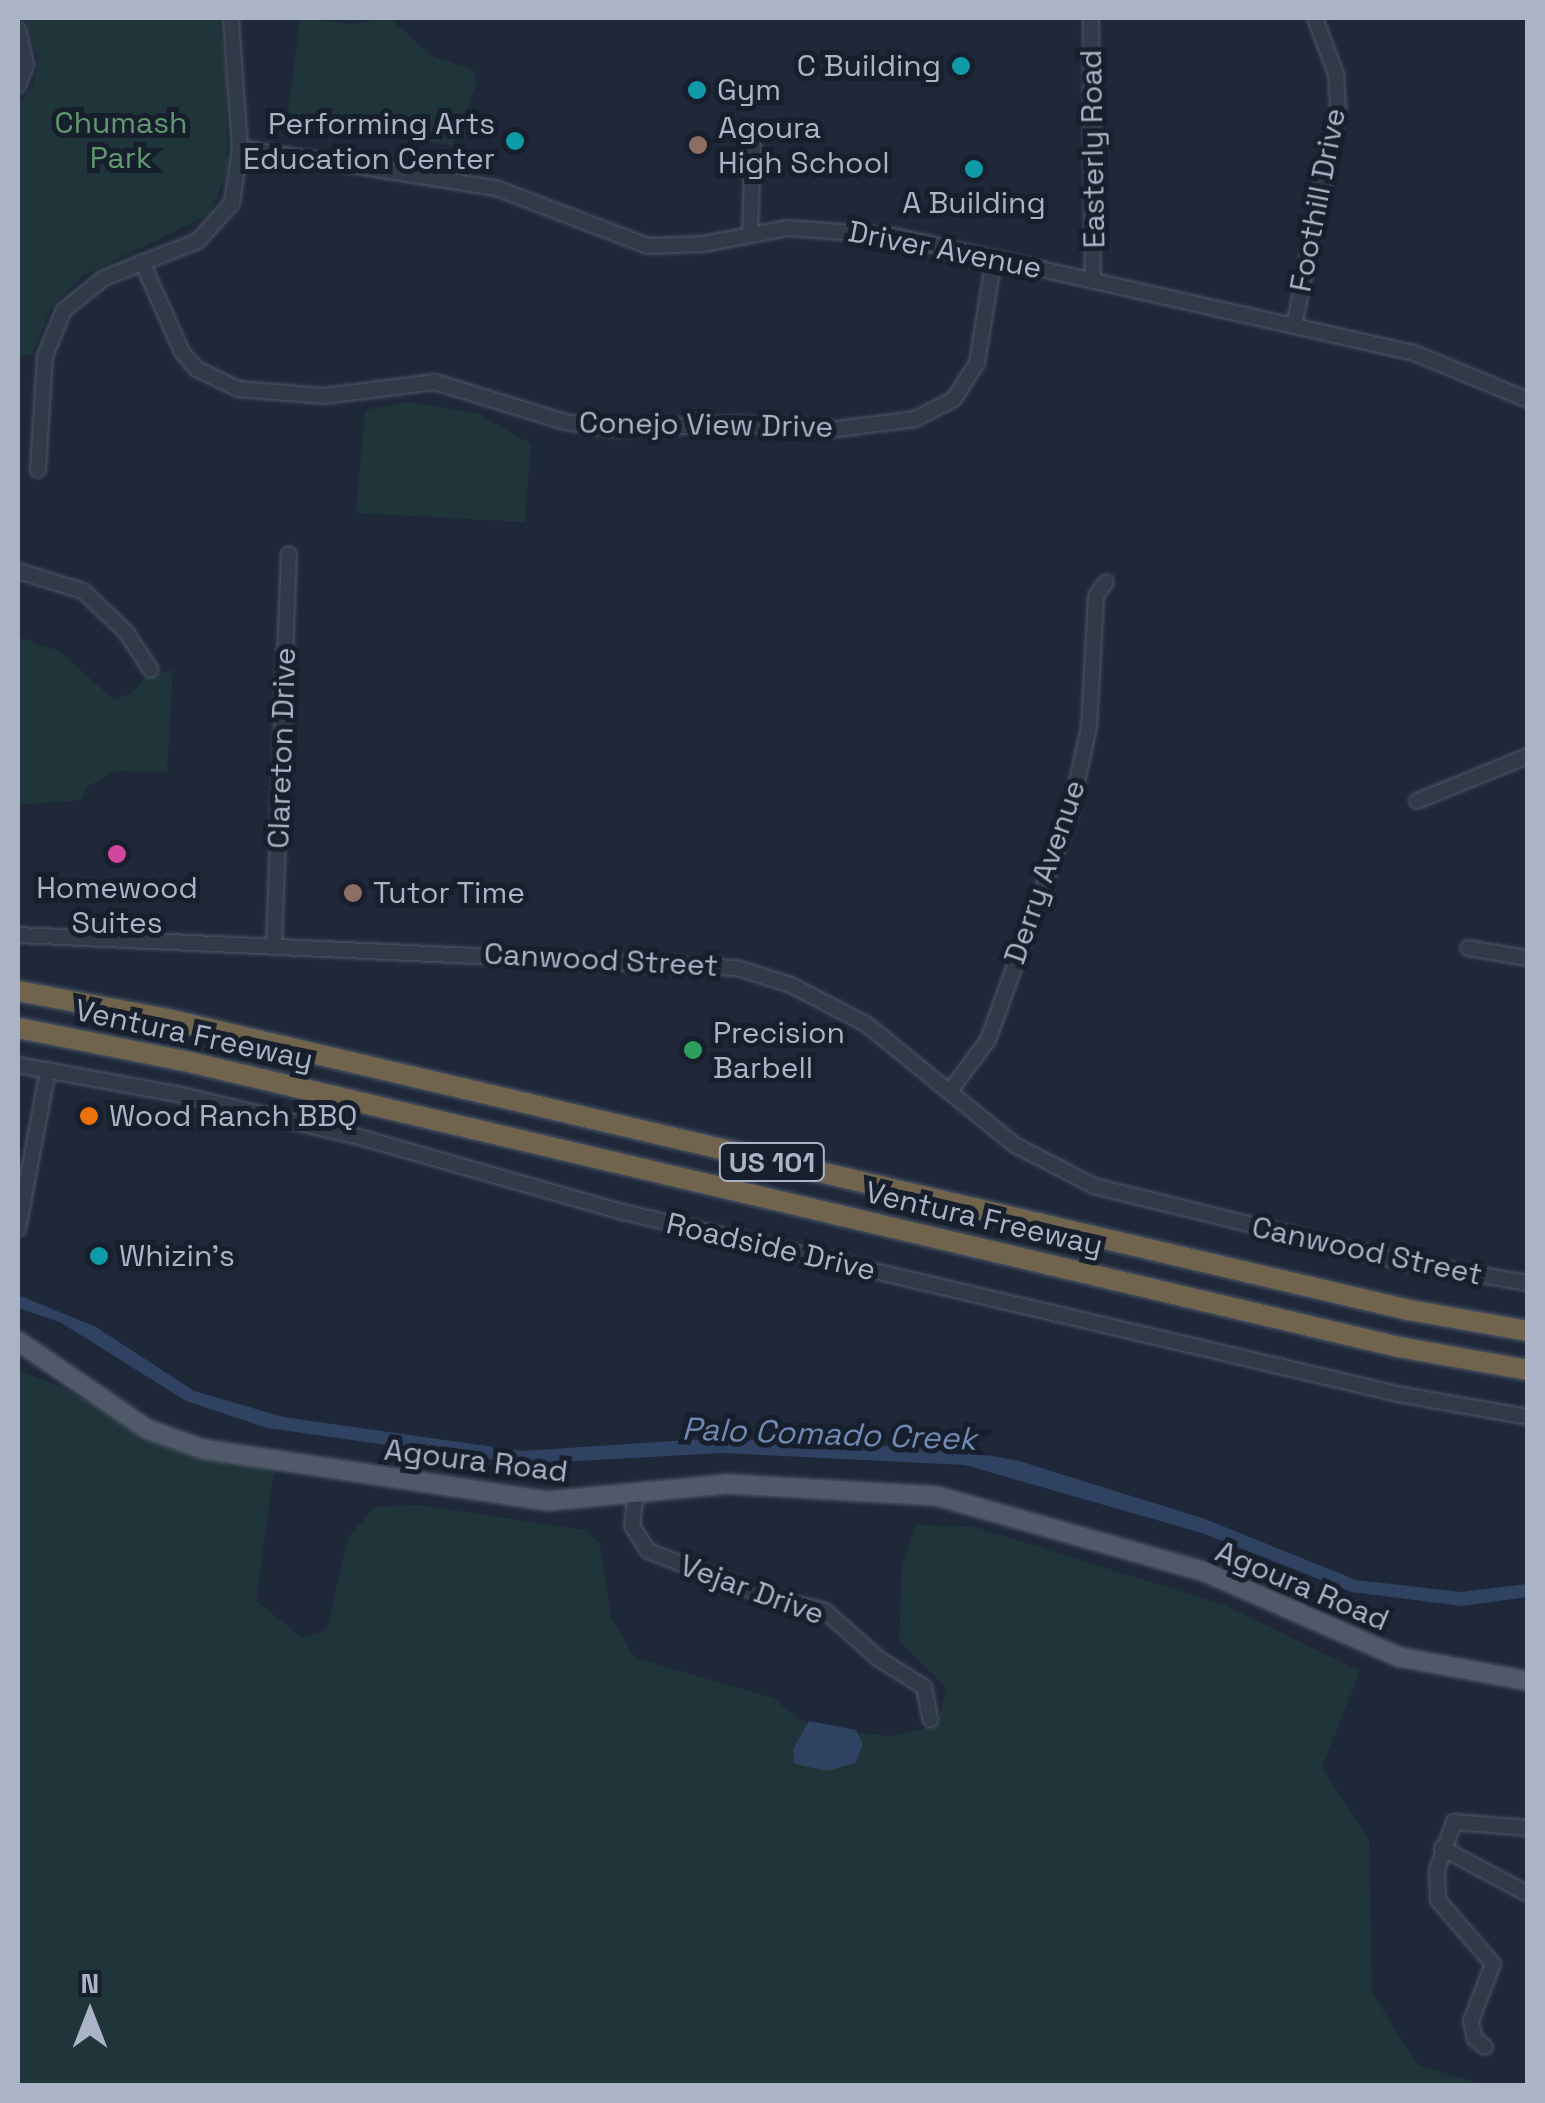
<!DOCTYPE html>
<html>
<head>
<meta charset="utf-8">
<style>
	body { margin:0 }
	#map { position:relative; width:1545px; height:2103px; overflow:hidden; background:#1e2839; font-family:"Space Grotesk",sans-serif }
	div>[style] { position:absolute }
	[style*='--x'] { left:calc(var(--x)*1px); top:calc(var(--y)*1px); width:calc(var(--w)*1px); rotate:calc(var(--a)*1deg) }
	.green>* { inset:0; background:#20353a }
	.water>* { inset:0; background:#2f4262 }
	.roads { filter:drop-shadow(0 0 2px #4f5767) drop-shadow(0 0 2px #4f5767) }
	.minor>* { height:14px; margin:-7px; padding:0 7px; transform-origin:7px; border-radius:7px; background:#313a49 }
	.major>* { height:18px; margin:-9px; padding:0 9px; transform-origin:9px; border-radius:9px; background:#4f5969 }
	.highway>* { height:20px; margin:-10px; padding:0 10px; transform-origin:10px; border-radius:10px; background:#70644d }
	.dots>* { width:28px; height:28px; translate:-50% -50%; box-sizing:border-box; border:5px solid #171f2d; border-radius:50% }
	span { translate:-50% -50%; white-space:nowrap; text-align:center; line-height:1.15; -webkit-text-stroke:10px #171f2d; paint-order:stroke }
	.shield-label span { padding:2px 8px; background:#171f2d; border:2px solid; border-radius:8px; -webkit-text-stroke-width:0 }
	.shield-label { font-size:28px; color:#abb4c6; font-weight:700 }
	.poi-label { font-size:30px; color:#abb4c6 }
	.right { translate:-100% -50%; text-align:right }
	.left { translate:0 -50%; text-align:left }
	.park-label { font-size:30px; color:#619870 }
	.street-label { font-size:30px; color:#abb4c6 }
	.water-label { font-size:32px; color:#7089b2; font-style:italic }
	.frame { position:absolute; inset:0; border:20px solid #abb4c6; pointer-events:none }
	.north { position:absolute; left:40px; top:1963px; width:100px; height:100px; -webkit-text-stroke:8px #171f2d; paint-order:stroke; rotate:0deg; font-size:28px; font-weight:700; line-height:40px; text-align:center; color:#abb4c6 }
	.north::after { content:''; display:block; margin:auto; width:35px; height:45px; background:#abb4c6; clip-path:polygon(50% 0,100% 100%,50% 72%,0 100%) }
</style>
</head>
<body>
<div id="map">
	<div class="green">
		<div style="clip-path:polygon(25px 18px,219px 18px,226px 74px,227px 171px,210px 214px,82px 276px,51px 307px,32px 355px,18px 355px,18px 105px,34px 84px,38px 59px)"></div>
		<div style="clip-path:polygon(300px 18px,351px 24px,390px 18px,430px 55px,473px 70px,477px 82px,453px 146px,288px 113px)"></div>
		<div style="clip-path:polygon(409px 402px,477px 413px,531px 444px,525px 522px,356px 513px,365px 410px)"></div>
		<div style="clip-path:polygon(18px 637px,59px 651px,114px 700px,131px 694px,145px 677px,173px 670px,167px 772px,115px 771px,88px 786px,81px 800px,18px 805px)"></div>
		<div style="clip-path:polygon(18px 1370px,64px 1388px,161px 1445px,274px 1470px,256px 1601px,302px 1637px,327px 1630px,348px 1537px,375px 1507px,419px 1505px,585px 1530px,600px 1544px,611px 1618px,635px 1658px,773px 1698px,801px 1721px,829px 1731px,894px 1736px,933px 1726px,940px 1716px,946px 1687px,899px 1641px,902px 1565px,915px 1525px,975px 1527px,1224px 1605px,1360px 1671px,1322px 1767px,1369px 1840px,1372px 1993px,1418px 2065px,1485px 2085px,18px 2086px)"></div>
	</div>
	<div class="water">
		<div style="clip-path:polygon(18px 1295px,96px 1327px,194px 1391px,283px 1417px,522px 1451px,718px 1438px,953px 1449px,1019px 1461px,1205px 1519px,1356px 1580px,1461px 1592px,1527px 1584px,1527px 1597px,1462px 1606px,1352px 1592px,1202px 1533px,965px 1465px,722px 1453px,522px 1464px,267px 1428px,186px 1401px,60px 1322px,18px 1308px)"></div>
		<div style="clip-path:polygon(809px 1721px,856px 1730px,863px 1744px,855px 1763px,827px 1771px,795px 1764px,793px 1749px)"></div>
	</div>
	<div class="roads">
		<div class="minor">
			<div style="--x:1091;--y:18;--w:263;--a:89.6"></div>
			<div style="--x:18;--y:29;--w:37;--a:77"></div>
			<div style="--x:26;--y:65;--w:22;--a:111"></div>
			<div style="--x:240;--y:148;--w:259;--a:8.9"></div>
			<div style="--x:496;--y:188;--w:163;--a:20.9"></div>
			<div style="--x:648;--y:246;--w:55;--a:-2.1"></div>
			<div style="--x:703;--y:244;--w:86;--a:-10.7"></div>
			<div style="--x:788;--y:228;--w:106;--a:4.3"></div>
			<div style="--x:894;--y:236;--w:533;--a:12.68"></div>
			<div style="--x:1414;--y:353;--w:123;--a:22.4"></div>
			<div style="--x:750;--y:234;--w:91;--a:-88.1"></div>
			<div style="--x:142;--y:262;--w:98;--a:66"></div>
			<div style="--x:182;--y:352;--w:23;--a:49"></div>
			<div style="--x:197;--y:369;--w:46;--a:26"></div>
			<div style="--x:238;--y:389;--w:86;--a:4.7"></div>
			<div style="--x:324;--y:396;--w:112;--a:-7.2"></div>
			<div style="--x:435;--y:382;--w:136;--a:17.1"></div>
			<div style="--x:565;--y:422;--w:49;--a:8.3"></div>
			<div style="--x:613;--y:429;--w:119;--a:-2.4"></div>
			<div style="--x:732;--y:424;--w:105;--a:2.7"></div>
			<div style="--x:837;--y:429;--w:79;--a:-7.3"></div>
			<div style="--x:915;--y:419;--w:44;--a:-27.1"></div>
			<div style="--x:954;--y:399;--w:43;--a:-57.4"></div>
			<div style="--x:977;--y:363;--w:106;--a:-80.8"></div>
			<div style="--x:1294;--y:326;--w:221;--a:-78.5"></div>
			<div style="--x:1338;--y:109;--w:35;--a:-93"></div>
			<div style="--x:1336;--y:74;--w:60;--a:-110.6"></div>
			<div style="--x:38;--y:470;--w:114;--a:-86.5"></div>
			<div style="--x:45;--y:356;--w:50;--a:-67.6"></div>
			<div style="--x:64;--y:310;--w:51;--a:-38.7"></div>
			<div style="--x:104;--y:278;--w:101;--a:-21.5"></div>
			<div style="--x:198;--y:241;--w:51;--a:-48.2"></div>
			<div style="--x:232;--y:203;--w:56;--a:-81.7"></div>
			<div style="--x:240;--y:148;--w:130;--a:-94"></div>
			<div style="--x:18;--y:571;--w:68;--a:17.1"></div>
			<div style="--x:83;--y:591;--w:59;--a:43.6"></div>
			<div style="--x:126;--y:632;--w:45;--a:56.7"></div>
			<div style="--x:1417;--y:801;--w:120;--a:-22.1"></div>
			<div style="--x:18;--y:935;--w:720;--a:2.63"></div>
			<div style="--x:737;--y:968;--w:57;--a:17.5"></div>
			<div style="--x:791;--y:985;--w:85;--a:27.5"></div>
			<div style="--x:866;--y:1024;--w:192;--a:39.1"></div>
			<div style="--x:1015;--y:1145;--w:89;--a:27.4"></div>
			<div style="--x:1094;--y:1186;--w:311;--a:13.8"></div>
			<div style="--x:1396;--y:1260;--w:134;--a:9.9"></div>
			<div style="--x:274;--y:943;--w:389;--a:-87.8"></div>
			<div style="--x:1468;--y:948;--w:61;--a:9.5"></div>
			<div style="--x:18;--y:1065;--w:166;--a:10.4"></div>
			<div style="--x:181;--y:1095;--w:183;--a:13.3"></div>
			<div style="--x:359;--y:1137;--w:274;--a:15.9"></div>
			<div style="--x:623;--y:1212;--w:796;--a:13.22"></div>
			<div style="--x:1398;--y:1394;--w:132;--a:10"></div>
			<div style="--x:950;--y:1091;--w:64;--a:-53.3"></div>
			<div style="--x:988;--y:1040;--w:240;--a:-70.1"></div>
			<div style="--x:1070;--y:814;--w:89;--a:-77.7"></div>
			<div style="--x:1089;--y:727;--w:131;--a:-86.9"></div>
			<div style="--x:1096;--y:596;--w:17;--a:-54"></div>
			<div style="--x:18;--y:1229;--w:162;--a:-79.3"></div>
			<div style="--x:636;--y:1494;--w:32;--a:97"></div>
			<div style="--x:632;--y:1526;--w:30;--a:57"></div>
			<div style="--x:648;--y:1551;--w:137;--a:20.9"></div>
			<div style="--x:776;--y:1600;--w:49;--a:11.8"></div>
			<div style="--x:824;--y:1610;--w:74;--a:41.7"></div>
			<div style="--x:879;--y:1659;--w:53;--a:31.9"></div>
			<div style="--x:924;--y:1687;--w:33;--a:79"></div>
			<div style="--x:1442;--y:1848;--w:98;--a:28.1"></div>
			<div style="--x:1485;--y:2047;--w:13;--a:-141"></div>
			<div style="--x:1475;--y:2039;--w:18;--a:-103"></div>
			<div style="--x:1471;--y:2021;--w:61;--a:-68.9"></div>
			<div style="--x:1493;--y:1964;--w:84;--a:-130.7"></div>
			<div style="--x:1438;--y:1900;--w:30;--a:-92"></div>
			<div style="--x:1437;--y:1870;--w:51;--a:-70.5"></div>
			<div style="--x:1454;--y:1822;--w:74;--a:4.6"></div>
		</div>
		<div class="major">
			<div style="--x:18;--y:1341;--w:156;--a:34.3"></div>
			<div style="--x:147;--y:1429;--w:59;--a:19.7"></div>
			<div style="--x:203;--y:1449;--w:349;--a:8.6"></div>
			<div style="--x:548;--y:1501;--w:180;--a:-5.4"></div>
			<div style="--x:727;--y:1484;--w:210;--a:3.3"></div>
			<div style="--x:937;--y:1496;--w:279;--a:15.8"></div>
			<div style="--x:1205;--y:1572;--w:212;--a:23.7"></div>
			<div style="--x:1399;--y:1657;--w:131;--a:10.5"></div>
		</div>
		<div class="highway">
			<div style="--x:18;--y:991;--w:152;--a:10.6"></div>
			<div style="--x:167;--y:1019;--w:1276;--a:13.19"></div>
			<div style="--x:1409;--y:1310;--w:121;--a:10"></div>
			<div style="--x:18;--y:1028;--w:170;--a:11.2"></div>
			<div style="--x:185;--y:1061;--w:1247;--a:13.26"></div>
			<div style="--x:1399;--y:1347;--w:131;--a:10.1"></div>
		</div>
	</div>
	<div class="dots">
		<div style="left:961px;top:66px;background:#0f9aa8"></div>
		<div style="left:697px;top:90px;background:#0f9aa8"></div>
		<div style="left:515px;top:141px;background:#0f9aa8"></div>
		<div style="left:698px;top:145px;background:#8d6e63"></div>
		<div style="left:974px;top:169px;background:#0f9aa8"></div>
		<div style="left:117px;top:854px;background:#d1479c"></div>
		<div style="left:353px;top:893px;background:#8d6e63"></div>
		<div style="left:693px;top:1050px;background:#2e9e5b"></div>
		<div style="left:89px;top:1116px;background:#e8710a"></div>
		<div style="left:99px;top:1256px;background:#0f9aa8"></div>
	</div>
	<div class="shield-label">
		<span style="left:772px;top:1162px">US 101</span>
	</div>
	<div class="poi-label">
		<span class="right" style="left:941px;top:66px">C Building</span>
		<span class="left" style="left:717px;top:90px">Gym</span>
		<span class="right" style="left:495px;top:141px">Performing Arts<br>Education Center</span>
		<span class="left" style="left:718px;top:145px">Agoura<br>High School</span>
		<span style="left:974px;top:203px">A Building</span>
		<span style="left:117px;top:905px">Homewood<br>Suites</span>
		<span class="left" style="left:373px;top:893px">Tutor Time</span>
		<span class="left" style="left:713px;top:1050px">Precision<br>Barbell</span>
		<span class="left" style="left:109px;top:1116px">Wood Ranch BBQ</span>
		<span class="left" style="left:119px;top:1256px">Whizin's</span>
	</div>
	<div class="park-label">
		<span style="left:121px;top:140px">Chumash<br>Park</span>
	</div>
	<div class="street-label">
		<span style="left:1093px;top:149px;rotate:-91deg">Easterly Road</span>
		<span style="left:1318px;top:200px;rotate:-79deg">Foothill Drive</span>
		<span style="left:945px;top:250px;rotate:11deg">Driver Avenue</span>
		<span style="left:706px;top:425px;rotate:1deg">Conejo View Drive</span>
		<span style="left:282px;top:748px;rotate:-88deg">Clareton Drive</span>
		<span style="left:1045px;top:872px;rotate:-71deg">Derry Avenue</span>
		<span style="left:601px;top:960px;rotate:3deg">Canwood Street</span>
		<span style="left:194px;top:1035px;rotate:12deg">Ventura Freeway</span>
		<span style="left:984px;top:1219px;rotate:13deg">Ventura Freeway</span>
		<span style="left:771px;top:1247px;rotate:13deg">Roadside Drive</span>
		<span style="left:1367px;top:1251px;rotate:12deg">Canwood Street</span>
		<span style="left:476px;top:1461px;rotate:7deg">Agoura Road</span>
		<span style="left:1302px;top:1586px;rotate:23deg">Agoura Road</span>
		<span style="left:752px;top:1590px;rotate:20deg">Vejar Drive</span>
	</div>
	<div class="water-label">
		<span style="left:829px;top:1434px;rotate:2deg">Palo Comado Creek</span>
	</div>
	<div class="frame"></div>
	<div class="north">N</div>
</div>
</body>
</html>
